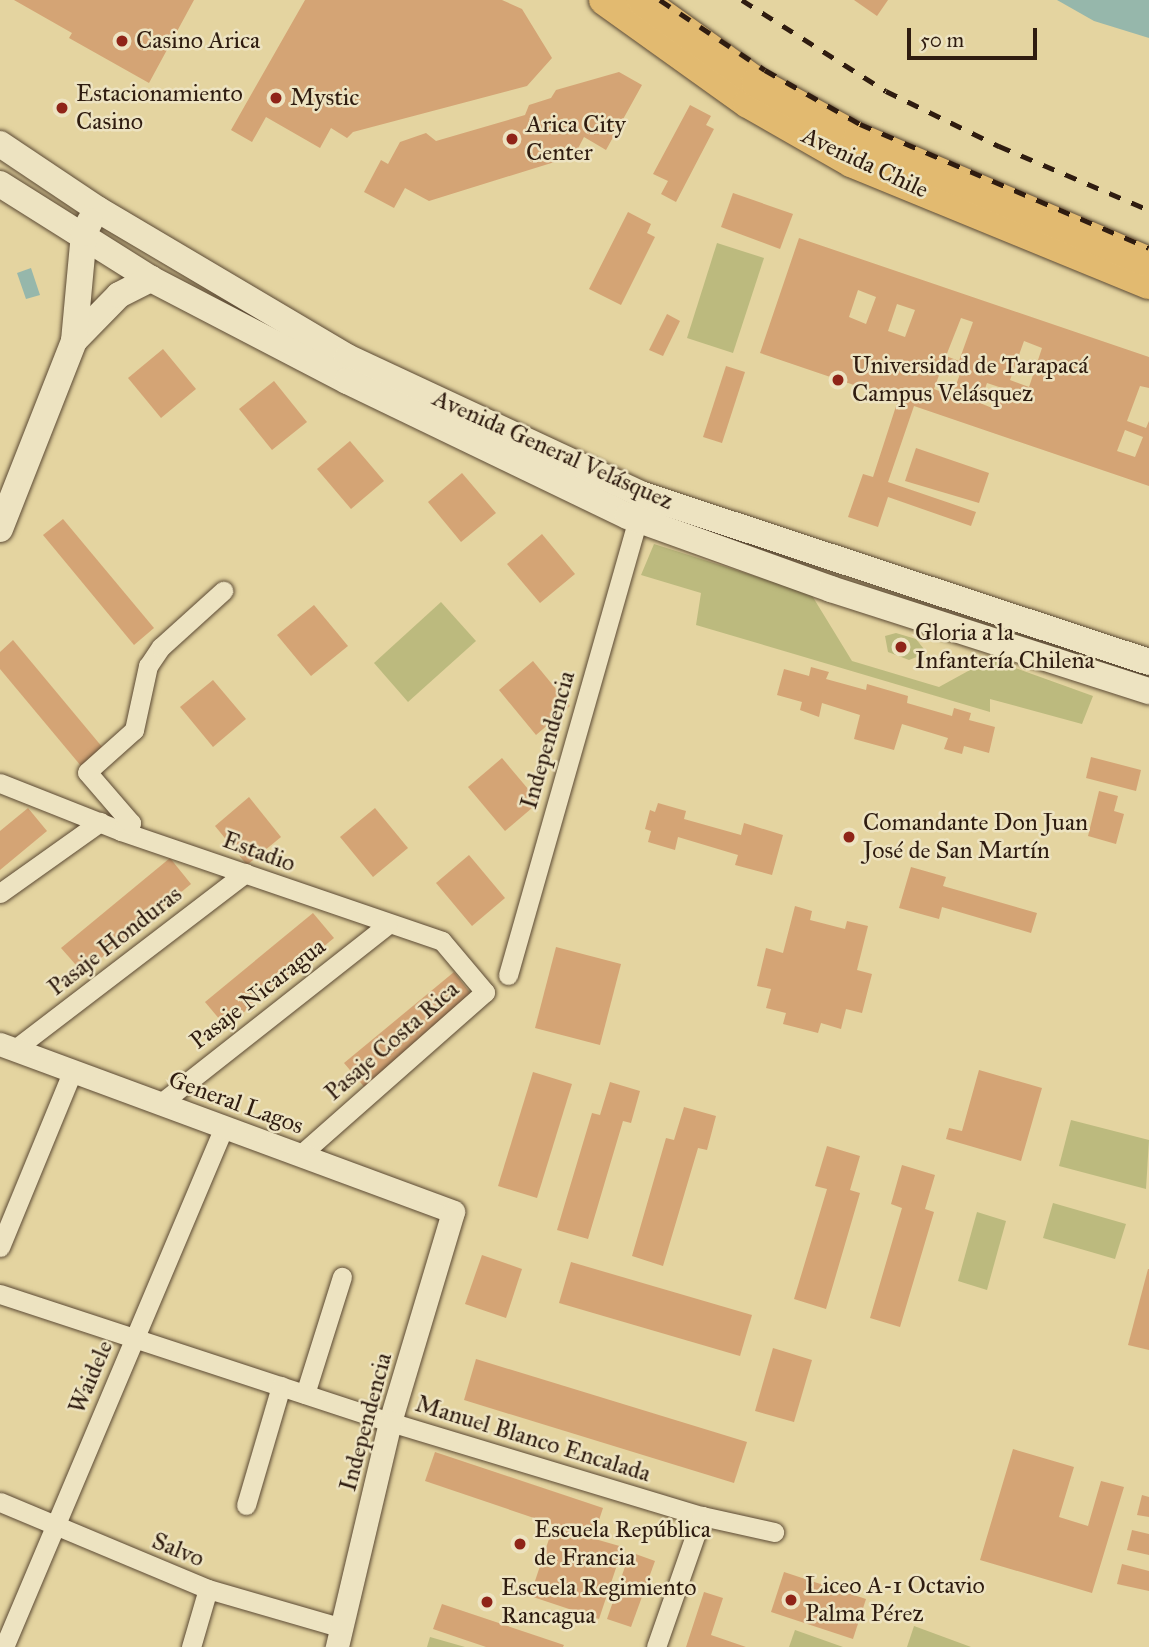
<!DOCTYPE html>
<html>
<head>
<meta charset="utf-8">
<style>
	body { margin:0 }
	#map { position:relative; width:1149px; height:1647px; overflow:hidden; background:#e4d4a0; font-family:"IM FELL Great Primer",serif }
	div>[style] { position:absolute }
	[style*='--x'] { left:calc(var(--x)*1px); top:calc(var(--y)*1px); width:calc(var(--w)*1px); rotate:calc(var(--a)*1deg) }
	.green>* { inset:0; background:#bcba7e }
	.water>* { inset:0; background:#96b7ab }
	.building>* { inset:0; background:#d4a475 }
	.roads { filter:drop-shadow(0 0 2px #5c4a34) drop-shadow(0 0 2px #5c4a34) }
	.minor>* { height:19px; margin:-9.5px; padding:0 9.5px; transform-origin:9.5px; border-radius:9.5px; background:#ede3c1 }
	.tertiary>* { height:23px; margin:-11.5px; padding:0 11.5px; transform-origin:11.5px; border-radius:11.5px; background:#ede3c1 }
	.secondary>* { height:26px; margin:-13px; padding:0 13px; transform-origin:13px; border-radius:13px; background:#ede3c1 }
	.primary>* { height:30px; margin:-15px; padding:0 15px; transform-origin:15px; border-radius:15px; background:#e2ba70 }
	.rail>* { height:5px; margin-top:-2.5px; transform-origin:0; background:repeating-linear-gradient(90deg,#2f1c10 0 12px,transparent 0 24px) }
	.dots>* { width:19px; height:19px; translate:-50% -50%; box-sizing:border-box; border:4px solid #ede3c1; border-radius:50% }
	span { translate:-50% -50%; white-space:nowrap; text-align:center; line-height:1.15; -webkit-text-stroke:5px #ede3c1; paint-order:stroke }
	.poi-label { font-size:24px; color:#2f1c10 }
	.left { translate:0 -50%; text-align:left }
	.street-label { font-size:24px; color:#2f1c10 }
	.scale { position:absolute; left:907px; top:28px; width:130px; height:32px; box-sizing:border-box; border:4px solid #2f1c10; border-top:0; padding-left:9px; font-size:21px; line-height:24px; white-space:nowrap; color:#2f1c10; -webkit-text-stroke:5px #ede3c1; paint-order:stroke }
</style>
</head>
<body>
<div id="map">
	<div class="green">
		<div style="clip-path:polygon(717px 243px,764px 258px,733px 353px,687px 338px)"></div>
		<div style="clip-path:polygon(654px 544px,811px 594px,852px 661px,939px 687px,990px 659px,1093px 696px,1082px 724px,990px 699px,990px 712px,696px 625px,701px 593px,641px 575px)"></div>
		<div style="clip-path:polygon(441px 602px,476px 641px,408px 702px,374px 663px)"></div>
		<div style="clip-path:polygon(896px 633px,916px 639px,927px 653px,909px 660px,888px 652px,885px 636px)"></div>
		<div style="clip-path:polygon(1071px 1120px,1149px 1140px,1146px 1189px,1059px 1166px)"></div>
		<div style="clip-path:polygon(1053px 1203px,1126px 1224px,1115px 1259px,1043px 1238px)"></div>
		<div style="clip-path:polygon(977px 1212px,1006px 1221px,987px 1290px,958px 1281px)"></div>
		<div style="clip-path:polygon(914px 1626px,971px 1647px,907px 1647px)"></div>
		<div style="clip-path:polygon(795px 1630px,843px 1647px,789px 1647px)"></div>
		<div style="clip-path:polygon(430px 1637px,465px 1647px,427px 1647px)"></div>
	</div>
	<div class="water">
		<div style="clip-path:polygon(1057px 0,1149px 0,1149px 38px,1094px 21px)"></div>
		<div style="clip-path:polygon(31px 268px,40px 295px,26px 299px,17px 273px)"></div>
	</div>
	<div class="building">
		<div style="clip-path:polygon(14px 0,194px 0,149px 83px,69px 38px,72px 33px)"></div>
		<div style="clip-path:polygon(305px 0,502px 0,522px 9px,552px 58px,527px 86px,353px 132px,347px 138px,331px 128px,320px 148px,266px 117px,252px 142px,231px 130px)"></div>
		<div style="clip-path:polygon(854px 0,888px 0,877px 16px)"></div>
		<div style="clip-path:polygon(619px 72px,642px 85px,606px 150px,584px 137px,574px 156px,429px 201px,405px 188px,394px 208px,364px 192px,381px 160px,388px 164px,400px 142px,426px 133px,436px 141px,525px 115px,529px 105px,551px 98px,556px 90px)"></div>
		<div style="clip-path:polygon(690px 105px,711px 116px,706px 125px,714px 129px,676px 202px,661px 194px,668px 181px,653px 174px)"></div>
		<div style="clip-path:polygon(733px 193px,793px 214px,780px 249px,721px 227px)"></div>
		<div style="clip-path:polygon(628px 212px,651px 224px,647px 233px,655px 237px,621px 305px,589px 289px)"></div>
		<div style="clip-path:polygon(evenodd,799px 238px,1149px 357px,1149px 388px,1140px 386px,1127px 421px,1146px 428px,1149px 421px,1149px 486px,914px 406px,888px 482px,976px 512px,971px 526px,888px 497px,878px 527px,848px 517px,863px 474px,873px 477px,898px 400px,760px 353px,799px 238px,858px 290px,876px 297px,866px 324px,849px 317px,858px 290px,799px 238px,897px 304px,915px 310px,905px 337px,888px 331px,897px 304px,799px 238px,961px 318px,973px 322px,959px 361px,946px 356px,961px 318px,799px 238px,1024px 341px,1042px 348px,1029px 387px,1010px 380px,1024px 341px,799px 238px,942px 367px,960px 374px,952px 396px,934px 389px,942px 367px,799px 238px,987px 383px,1005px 389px,997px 410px,980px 403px,987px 383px,799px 238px,1125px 430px,1143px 437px,1135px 457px,1117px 451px,1125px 430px)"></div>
		<div style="clip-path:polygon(667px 314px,680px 321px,663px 356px,649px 350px)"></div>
		<div style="clip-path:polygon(163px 349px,196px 389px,161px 418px,128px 378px)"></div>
		<div style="clip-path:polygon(726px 366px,745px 372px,722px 443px,703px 437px)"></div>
		<div style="clip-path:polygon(274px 381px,307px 422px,272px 450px,239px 409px)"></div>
		<div style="clip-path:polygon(350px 441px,384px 481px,351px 509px,317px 469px)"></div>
		<div style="clip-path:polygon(916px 448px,989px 473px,979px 503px,905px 481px)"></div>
		<div style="clip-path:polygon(462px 473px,496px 513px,461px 542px,428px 502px)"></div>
		<div style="clip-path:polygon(63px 519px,154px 628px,134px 645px,43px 535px)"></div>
		<div style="clip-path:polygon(542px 534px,575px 574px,540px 603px,507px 564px)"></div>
		<div style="clip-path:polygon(314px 605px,348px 646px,311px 676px,277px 635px)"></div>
		<div style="clip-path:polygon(13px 640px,103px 748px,81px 766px,0 669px,0 652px)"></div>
		<div style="clip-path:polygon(533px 661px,570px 706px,536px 735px,499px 690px)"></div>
		<div style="clip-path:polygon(811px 667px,829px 672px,826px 679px,866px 690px,867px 684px,908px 696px,907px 703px,952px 716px,954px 708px,971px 713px,969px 720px,995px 727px,989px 753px,964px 746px,962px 754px,944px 749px,948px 738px,902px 724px,894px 750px,854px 739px,860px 715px,822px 703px,819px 717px,800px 710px,802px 702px,777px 695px,784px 669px,809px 676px)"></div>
		<div style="clip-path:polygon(213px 680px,246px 719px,213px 747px,180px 707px)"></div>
		<div style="clip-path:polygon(1091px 757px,1141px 770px,1136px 791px,1086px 778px)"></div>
		<div style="clip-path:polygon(502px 758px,539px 802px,505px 831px,468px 787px)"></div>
		<div style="clip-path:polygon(1099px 791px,1118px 796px,1114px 811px,1124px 814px,1116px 844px,1088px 836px)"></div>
		<div style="clip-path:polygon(249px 797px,281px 837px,247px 865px,215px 826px)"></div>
		<div style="clip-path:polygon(658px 803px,686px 811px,684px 819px,741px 835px,744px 823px,783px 835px,772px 875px,735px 865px,738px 855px,678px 837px,675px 850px,648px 842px,651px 831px,645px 829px,650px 810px,655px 812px)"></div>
		<div style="clip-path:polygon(28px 808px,47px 831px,0 870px,0 831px)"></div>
		<div style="clip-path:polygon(375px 808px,408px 848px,373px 877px,340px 837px)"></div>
		<div style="clip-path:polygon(469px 855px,505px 898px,472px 926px,436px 883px)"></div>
		<div style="clip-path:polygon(170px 858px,191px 884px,83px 973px,61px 948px)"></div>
		<div style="clip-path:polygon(911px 867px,946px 877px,943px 886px,1037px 913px,1031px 933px,942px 907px,939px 919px,899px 908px)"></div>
		<div style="clip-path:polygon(795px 906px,812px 911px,810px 920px,845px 929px,847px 921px,868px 926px,857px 970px,872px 974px,862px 1013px,846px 1009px,841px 1029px,821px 1023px,818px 1033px,783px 1024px,786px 1013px,766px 1008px,771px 989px,757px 986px,766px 948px,783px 953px)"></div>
		<div style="clip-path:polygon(313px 913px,334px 938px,226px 1027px,205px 1002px)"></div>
		<div style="clip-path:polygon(556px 947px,621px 964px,600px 1045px,535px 1028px)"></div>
		<div style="clip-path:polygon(454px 972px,475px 999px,366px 1089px,344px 1063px)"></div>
		<div style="clip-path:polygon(979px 1070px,1042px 1088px,1021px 1161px,946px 1139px,949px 1128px,962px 1131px)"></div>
		<div style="clip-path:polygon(533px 1072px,572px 1084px,537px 1198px,498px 1186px)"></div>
		<div style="clip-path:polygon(610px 1082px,640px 1091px,631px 1123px,623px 1121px,588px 1239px,557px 1230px,592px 1113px,600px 1115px)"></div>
		<div style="clip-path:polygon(684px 1107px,716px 1116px,707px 1150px,698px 1148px,663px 1266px,632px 1256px,666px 1138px,674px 1140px)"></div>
		<div style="clip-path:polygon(827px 1146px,860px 1156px,850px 1190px,860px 1193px,826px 1309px,794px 1299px,827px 1189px,815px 1186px)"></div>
		<div style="clip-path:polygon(902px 1165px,935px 1175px,925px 1209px,934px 1212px,900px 1327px,870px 1318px,902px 1208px,891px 1204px)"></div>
		<div style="clip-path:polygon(482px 1255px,522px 1269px,506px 1318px,465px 1304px)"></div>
		<div style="clip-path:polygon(571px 1262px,752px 1315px,740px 1356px,559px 1303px)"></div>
		<div style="clip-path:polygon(1148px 1269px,1149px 1269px,1149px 1350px,1128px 1345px)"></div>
		<div style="clip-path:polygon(773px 1348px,812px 1360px,794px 1422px,755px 1411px)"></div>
		<div style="clip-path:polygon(476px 1359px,747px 1442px,734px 1483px,464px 1400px)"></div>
		<div style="clip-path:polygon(1013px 1449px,1074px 1467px,1059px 1517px,1088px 1526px,1101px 1481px,1124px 1487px,1092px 1593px,980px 1560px)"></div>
		<div style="clip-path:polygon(435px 1452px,603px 1508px,593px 1538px,425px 1481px)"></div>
		<div style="clip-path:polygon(1142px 1495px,1149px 1497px,1149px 1517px,1137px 1515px)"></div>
		<div style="clip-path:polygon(553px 1527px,623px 1547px,599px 1619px,530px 1596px)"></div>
		<div style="clip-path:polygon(1132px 1530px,1149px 1534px,1149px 1555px,1127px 1550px)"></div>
		<div style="clip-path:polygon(630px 1552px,655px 1561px,631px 1627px,607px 1619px)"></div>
		<div style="clip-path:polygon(1122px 1564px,1149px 1571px,1149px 1591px,1117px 1584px)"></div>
		<div style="clip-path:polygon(784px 1572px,866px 1599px,853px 1639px,771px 1612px)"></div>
		<div style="clip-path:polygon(704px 1592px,723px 1598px,711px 1635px,746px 1647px,686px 1647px)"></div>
		<div style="clip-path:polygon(442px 1604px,564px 1645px,563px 1647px,486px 1647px,433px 1629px)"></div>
	</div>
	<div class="roads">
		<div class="minor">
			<div style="--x:0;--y:783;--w:130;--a:21.6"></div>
			<div style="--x:121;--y:831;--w:339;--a:18.9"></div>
			<div style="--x:442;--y:941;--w:67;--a:49.9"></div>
			<div style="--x:485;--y:992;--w:247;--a:138.6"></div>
			<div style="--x:121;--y:831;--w:13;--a:-39"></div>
			<div style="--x:131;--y:823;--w:67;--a:-130.8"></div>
			<div style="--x:87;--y:772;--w:63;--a:-41.8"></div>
			<div style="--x:134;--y:730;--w:66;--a:-77.7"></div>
			<div style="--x:148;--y:666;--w:23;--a:-56"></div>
			<div style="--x:161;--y:647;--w:84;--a:-42.1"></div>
			<div style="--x:0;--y:893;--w:123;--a:-35.4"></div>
			<div style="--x:508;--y:975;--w:473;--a:-74.1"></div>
			<div style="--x:15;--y:1049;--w:290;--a:-37.4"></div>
			<div style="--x:161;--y:1103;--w:288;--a:-38.2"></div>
			<div style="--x:0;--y:1247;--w:191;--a:-67.6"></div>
			<div style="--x:0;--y:1294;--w:410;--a:18.2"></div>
			<div style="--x:390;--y:1422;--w:326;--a:16.8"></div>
			<div style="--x:702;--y:1516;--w:74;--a:12.5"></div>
			<div style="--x:305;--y:1394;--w:123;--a:-72.5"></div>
			<div style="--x:0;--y:1502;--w:225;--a:22.7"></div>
			<div style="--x:208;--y:1589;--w:140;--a:16.2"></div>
			<div style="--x:246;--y:1505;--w:124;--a:-73.6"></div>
			<div style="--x:4;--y:1647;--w:565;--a:-67.07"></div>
			<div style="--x:191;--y:1647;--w:60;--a:-73.7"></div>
			<div style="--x:656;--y:1647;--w:139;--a:-70.7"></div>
		</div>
		<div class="tertiary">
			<div style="--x:0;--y:1044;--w:483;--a:20.3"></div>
			<div style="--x:453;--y:1212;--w:219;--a:106.7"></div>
			<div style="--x:390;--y:1422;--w:231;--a:103.3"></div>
		</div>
		<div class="secondary">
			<div style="--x:0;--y:144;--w:117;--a:33.8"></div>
			<div style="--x:97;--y:209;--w:291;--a:30.6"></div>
			<div style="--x:347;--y:357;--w:327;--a:25"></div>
			<div style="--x:643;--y:495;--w:533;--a:18.26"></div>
			<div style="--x:0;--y:184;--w:178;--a:32.2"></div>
			<div style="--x:151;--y:279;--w:221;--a:27.5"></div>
			<div style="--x:347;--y:381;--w:312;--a:25.7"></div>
			<div style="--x:628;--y:516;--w:216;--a:19.8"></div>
			<div style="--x:831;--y:589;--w:334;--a:17.8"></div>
			<div style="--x:74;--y:341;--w:64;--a:-45.6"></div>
			<div style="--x:119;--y:295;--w:36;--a:-27"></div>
			<div style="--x:0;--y:529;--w:202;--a:-68.5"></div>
			<div style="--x:74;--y:341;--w:108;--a:-84.7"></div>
			<div style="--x:84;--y:233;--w:13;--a:-63"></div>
		</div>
		<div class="primary">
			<div style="--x:604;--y:0;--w:177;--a:35.6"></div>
			<div style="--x:748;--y:103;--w:119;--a:29.8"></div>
			<div style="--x:851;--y:162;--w:322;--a:22.3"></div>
			<div style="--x:642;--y:0;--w:140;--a:35.7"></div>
			<div style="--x:756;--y:82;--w:116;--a:28.8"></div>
			<div style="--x:858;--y:138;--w:316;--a:23.1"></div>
		</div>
	</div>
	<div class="rail">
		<div style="--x:660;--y:0;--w:126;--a:33.7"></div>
		<div style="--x:765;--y:70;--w:109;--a:29.6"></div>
		<div style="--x:860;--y:124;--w:314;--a:23.2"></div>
		<div style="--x:742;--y:0;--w:170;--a:32.3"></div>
		<div style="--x:886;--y:91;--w:126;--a:26"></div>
		<div style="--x:999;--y:146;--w:163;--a:23.1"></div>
	</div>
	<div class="dots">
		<div style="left:122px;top:41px;background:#8f2418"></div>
		<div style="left:276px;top:98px;background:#8f2418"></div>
		<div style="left:62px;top:108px;background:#8f2418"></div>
		<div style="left:512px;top:139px;background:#8f2418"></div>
		<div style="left:838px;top:380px;background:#8f2418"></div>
		<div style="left:901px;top:647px;background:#8f2418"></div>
		<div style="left:849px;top:837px;background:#8f2418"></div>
		<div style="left:520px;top:1544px;background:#8f2418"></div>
		<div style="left:791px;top:1600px;background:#8f2418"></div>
		<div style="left:487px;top:1602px;background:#8f2418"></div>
	</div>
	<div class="poi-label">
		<span class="left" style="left:136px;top:41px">Casino Arica</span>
		<span class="left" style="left:76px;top:108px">Estacionamiento<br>Casino</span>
		<span class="left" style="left:290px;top:98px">Mystic</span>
		<span class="left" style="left:526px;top:139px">Arica City<br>Center</span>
		<span class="left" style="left:852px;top:380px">Universidad de Tarapacá<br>Campus Velásquez</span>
		<span class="left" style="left:915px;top:647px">Gloria a la<br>Infantería Chilena</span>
		<span class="left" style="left:863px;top:837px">Comandante Don Juan<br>José de San Martín</span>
		<span class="left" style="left:534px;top:1544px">Escuela República<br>de Francia</span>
		<span class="left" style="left:805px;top:1600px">Liceo A-1 Octavio<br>Palma Pérez</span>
		<span class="left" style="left:501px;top:1602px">Escuela Regimiento<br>Rancagua</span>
	</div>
	<div class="street-label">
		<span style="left:865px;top:163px;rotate:25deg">Avenida Chile</span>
		<span style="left:553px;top:450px;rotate:24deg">Avenida General Velásquez</span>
		<span style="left:548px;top:740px;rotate:-74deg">Independencia</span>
		<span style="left:259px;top:852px;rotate:20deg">Estadio</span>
		<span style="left:115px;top:941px;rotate:-38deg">Pasaje Honduras</span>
		<span style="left:258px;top:994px;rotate:-38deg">Pasaje Nicaragua</span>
		<span style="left:392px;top:1041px;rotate:-41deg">Pasaje Costa Rica</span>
		<span style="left:236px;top:1103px;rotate:20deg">General Lagos</span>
		<span style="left:91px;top:1377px;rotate:-67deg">Waidele</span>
		<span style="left:366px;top:1422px;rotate:-75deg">Independencia</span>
		<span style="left:533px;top:1439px;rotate:17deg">Manuel Blanco Encalada</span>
		<span style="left:178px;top:1550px;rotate:22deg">Salvo</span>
	</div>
	<div class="scale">50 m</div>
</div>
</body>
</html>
